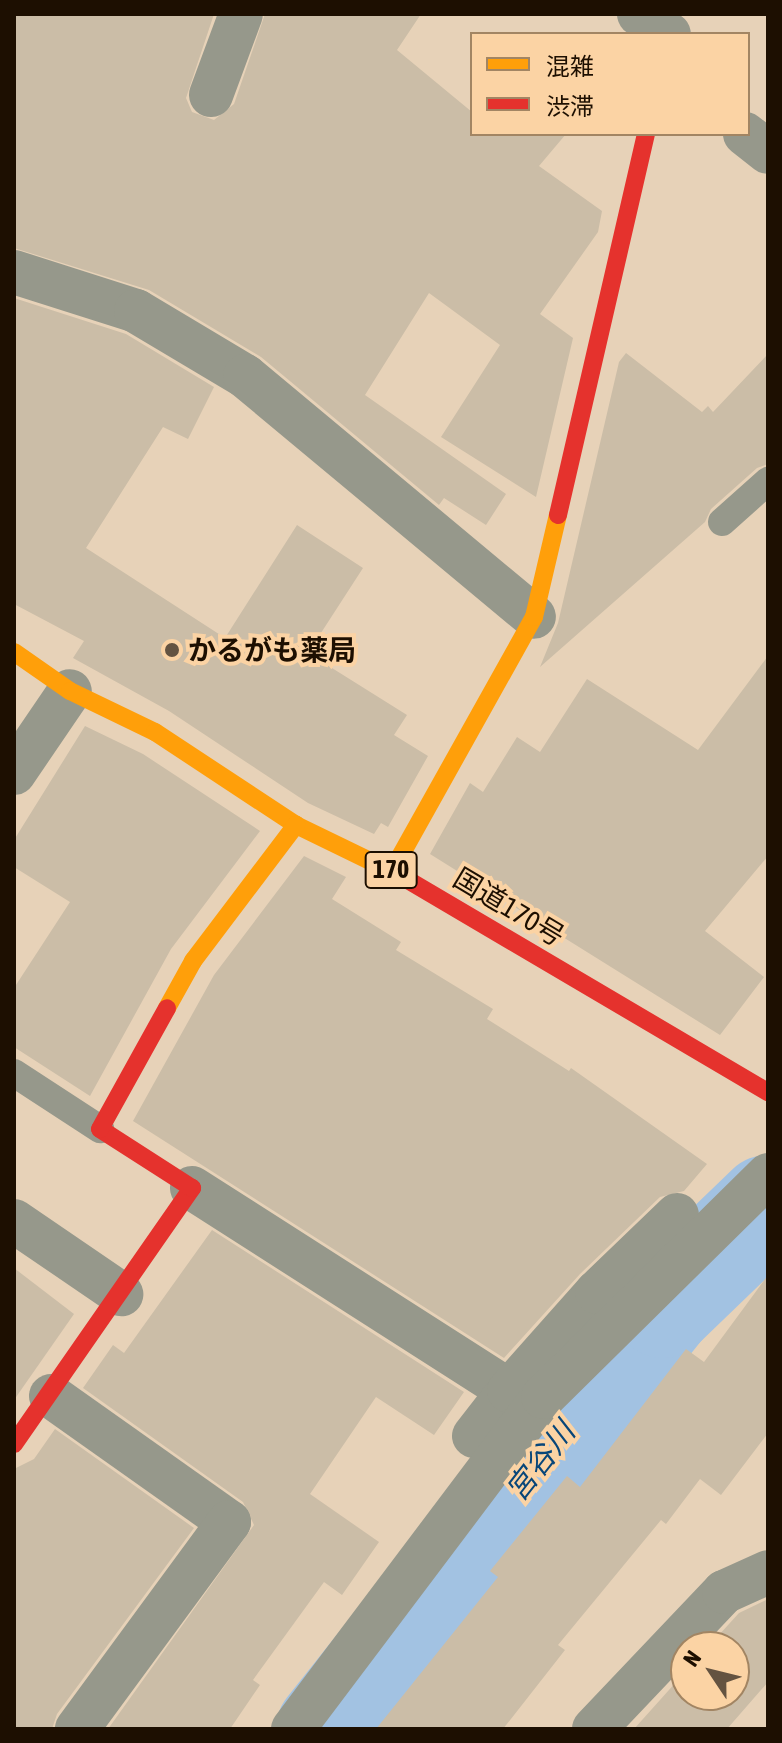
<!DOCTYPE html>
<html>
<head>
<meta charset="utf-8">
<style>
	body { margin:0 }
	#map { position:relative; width:782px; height:1743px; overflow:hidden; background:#e7d2b8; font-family:"Asap Condensed","Noto Sans JP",sans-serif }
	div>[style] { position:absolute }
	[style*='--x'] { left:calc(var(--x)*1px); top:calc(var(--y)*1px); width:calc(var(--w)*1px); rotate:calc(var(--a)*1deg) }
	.river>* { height:102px; margin:-51px; padding:0 51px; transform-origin:51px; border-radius:51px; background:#a2c2e2 }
	.building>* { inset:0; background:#cbbda7 }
	.lane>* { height:28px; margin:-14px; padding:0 14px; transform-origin:14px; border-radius:14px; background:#96988b }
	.street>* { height:44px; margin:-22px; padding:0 22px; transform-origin:22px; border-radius:22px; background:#96988b }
	.slow>* { height:18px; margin:-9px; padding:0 9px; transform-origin:9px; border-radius:9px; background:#ff9f0a }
	.jam>* { height:18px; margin:-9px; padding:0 9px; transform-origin:9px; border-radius:9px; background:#e5322d }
	.dots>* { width:22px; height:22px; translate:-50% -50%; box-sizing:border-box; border:4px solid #fbd3a4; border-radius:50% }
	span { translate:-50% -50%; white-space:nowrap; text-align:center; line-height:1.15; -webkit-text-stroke:8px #fbd3a4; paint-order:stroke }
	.shield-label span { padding:2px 6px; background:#fbd3a4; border:2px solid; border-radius:6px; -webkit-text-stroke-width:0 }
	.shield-label { font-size:26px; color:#1d0f01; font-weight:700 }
	.poi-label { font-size:28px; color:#1d0f01; font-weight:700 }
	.left { translate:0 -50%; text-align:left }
	.street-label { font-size:28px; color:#1d0f01 }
	.water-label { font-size:30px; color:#084679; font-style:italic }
	.frame { position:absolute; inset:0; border:16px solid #1d0f01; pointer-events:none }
	.legend { position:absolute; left:470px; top:32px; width:280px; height:104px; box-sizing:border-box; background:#fbd3a4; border:2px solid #a28563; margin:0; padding:10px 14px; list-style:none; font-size:24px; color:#1d0f01 }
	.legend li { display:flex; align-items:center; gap:16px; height:40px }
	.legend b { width:40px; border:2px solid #a28563 }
	.north { position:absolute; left:670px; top:1631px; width:80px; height:80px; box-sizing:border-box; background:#fbd3a4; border:2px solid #a28563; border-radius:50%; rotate:305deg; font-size:22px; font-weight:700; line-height:32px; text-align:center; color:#1d0f01 }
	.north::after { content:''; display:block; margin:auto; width:28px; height:36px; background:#645341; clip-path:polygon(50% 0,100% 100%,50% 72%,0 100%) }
</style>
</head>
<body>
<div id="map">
	<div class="river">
		<div style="--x:327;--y:1729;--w:539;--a:-51.47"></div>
		<div style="--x:663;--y:1307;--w:146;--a:-43.9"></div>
	</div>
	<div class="building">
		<div style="clip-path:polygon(14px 14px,214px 14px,186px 98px,192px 112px,214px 120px,234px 104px,265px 14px,421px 14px,397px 50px,472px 112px,472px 134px,566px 134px,539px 166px,602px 211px,598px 232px,540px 314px,573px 338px,536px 497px,441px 437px,500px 345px,429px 293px,365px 395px,506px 494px,486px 525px,444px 498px,439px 505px,261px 357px,149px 290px,14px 248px)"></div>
		<div style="clip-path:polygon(14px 298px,126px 334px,214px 387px,188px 439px,163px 427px,86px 548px,225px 638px,297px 525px,363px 568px,308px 653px,407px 715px,394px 735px,428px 756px,388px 827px,381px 823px,374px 834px,308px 803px,169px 711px,73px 658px,84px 641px,14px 604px)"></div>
		<div style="clip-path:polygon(626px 353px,702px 412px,708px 406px,713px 412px,768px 354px,768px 464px,757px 468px,711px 509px,705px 522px,540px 667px,558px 623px,619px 362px)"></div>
		<div style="clip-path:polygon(768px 656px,768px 856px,705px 931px,764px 977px,720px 1035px,430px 854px,470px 783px,483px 792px,517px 737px,540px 752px,587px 679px,698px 750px)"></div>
		<div style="clip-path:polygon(85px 726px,143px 754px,260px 831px,171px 949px,90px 1096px,14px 1047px,14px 988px,70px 902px,14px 867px,14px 840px)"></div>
		<div style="clip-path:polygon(304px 856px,346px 877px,332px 899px,401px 942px,396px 950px,493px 1009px,487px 1019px,569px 1071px,571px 1068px,707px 1164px,684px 1191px,660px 1197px,580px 1274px,504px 1358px,133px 1121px,214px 975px)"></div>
		<div style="clip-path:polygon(212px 1230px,464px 1392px,434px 1435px,376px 1397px,310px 1494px,379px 1542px,342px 1595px,324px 1582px,253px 1680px,260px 1685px,230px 1729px,108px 1729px,254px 1525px,243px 1502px,83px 1388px,113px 1345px,124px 1353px)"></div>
		<div style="clip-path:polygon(14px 1268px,74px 1314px,14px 1400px)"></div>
		<div style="clip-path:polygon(768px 1275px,768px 1433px,721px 1495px,700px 1479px,666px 1524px,661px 1520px,558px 1645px,565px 1650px,503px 1729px,376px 1729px,498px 1577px,490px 1571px,567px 1476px,580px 1487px,686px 1349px,704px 1362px)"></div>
		<div style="clip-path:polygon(55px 1429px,194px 1528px,57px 1714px,52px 1729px,14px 1729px,14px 1469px,34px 1459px)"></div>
		<div style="clip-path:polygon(768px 1599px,768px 1682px,727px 1729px,634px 1729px,686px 1671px,686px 1695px,734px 1695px,734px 1647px,708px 1647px,739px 1613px)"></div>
	</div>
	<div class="lane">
		<div style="--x:722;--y:522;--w:62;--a:-41.7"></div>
		<div style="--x:14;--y:1073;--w:103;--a:33.1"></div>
	</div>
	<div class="street">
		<div style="--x:639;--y:14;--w:36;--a:34"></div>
		<div style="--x:211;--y:95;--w:86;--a:-69.7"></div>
		<div style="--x:745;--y:134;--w:29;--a:38"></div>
		<div style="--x:14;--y:272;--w:128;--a:17.7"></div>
		<div style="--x:136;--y:311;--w:127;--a:30.8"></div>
		<div style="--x:245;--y:376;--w:376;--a:39.8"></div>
		<div style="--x:14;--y:773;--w:99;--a:-55.7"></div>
		<div style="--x:192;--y:1188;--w:376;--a:32.6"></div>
		<div style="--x:509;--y:1391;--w:57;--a:127.9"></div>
		<div style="--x:14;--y:1221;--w:130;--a:34.3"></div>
		<div style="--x:509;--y:1391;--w:132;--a:-48.4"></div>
		<div style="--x:597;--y:1292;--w:111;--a:-43.9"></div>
		<div style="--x:51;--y:1396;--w:218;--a:35.3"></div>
		<div style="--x:229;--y:1522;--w:257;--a:126.3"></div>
		<div style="--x:293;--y:1729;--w:416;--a:-53"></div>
		<div style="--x:543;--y:1397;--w:316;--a:-44.6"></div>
		<div style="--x:594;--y:1729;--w:189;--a:-46.5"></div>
		<div style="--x:724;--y:1592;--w:48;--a:-24.4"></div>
	</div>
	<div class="slow">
		<div style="--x:14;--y:652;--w:68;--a:34.9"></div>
		<div style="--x:70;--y:691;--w:94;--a:25.8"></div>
		<div style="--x:155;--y:732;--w:169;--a:33.4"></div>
		<div style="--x:296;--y:825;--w:117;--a:25.9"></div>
		<div style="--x:392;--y:871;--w:291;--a:-60.8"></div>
		<div style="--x:534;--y:617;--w:105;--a:-76.8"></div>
		<div style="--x:167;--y:1008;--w:54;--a:-61"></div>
		<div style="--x:193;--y:961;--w:171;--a:-52.9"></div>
	</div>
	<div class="jam">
		<div style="--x:558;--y:515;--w:391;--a:-77"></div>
		<div style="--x:401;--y:876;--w:426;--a:30.5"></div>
		<div style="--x:14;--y:1444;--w:312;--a:-55.2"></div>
		<div style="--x:192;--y:1188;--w:109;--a:-147.3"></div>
		<div style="--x:100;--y:1129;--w:138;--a:-61"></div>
	</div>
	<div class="dots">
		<div style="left:172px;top:650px;background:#645341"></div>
	</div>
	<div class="shield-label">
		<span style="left:391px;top:870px">170</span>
	</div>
	<div class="poi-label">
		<span class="left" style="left:188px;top:650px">かるがも薬局</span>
	</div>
	<div class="street-label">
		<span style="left:509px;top:907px;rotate:31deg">国道170号</span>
	</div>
	<div class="water-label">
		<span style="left:540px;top:1461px;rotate:-52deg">宮谷川</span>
	</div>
	<div class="frame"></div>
	<ul class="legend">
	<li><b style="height:10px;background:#ff9f0a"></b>混雑</li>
	<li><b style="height:10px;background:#e5322d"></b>渋滞</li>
	</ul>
	<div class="north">N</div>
</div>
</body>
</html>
